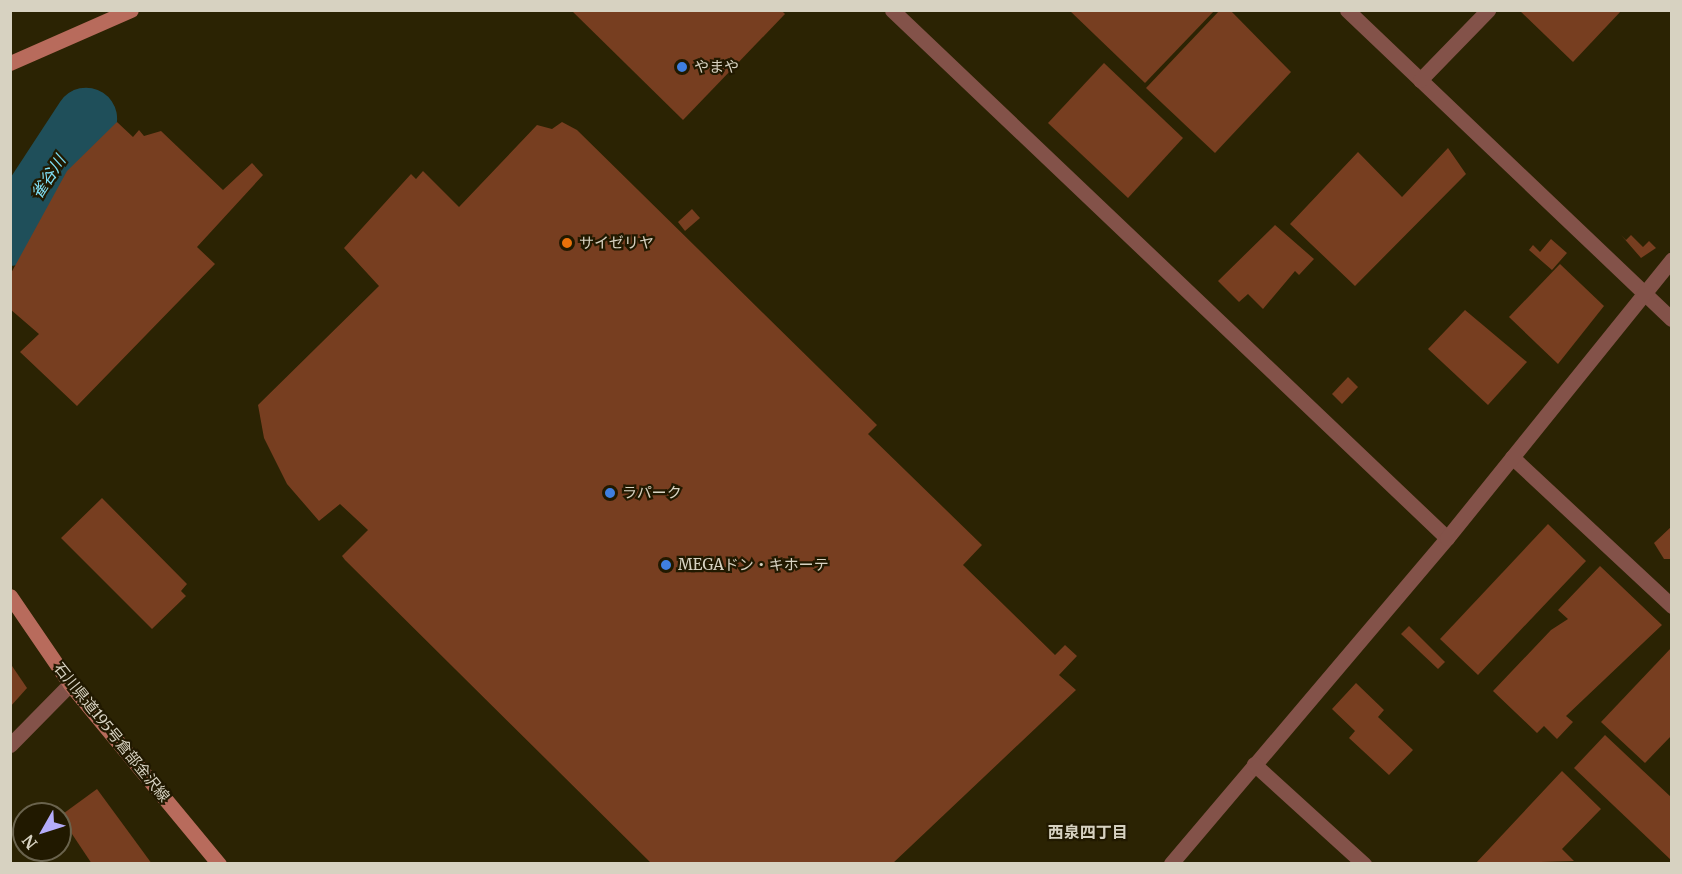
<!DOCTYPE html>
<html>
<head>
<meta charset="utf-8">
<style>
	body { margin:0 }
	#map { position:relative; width:1682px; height:874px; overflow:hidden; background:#2b2303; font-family:Merriweather,"Noto Sans JP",serif }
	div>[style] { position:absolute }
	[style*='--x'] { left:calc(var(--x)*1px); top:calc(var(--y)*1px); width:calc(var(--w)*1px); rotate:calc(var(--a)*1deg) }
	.river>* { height:62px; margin:-31px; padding:0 31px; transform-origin:31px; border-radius:31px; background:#1f4f5a }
	.building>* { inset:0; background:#773e20 }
	.street>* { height:15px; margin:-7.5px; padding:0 7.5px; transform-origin:7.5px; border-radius:7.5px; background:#835249 }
	.secondary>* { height:15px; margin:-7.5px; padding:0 7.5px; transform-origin:7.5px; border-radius:7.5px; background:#b86b5c }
	.dots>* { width:16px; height:16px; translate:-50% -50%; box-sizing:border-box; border:3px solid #211900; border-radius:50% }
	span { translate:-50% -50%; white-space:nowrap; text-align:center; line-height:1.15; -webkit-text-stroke:4.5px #211900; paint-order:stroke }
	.poi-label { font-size:15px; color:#d7d2c1 }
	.left { translate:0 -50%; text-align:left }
	.street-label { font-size:15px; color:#d7d2c1 }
	.water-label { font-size:16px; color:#80e0f6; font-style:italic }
	.neighbourhood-label { font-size:16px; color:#d7d2c1; font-weight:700 }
	.frame { position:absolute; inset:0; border:12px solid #d7d2c1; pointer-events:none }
	.north { position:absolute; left:12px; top:802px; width:60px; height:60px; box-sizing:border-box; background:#211900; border:2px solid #6a634d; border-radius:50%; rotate:231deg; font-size:16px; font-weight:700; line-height:24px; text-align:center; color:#d7d2c1 }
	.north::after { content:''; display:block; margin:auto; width:21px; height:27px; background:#b4acf9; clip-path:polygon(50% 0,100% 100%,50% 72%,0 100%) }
</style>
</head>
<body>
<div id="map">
	<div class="river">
		<div style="--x:10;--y:235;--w:139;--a:-56.8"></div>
	</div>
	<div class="building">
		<div style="clip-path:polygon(571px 10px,781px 10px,785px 14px,683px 120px)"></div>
		<div style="clip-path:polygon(1069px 10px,1215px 10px,1145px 83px)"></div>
		<div style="clip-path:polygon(1220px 10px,1230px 10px,1291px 72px,1215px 153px,1146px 88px)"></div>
		<div style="clip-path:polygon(1519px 10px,1622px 10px,1573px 62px)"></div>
		<div style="clip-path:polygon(1104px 63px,1183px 138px,1128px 198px,1048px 123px)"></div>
		<div style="clip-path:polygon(117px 122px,133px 137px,139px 130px,144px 136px,161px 131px,223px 190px,252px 163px,263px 175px,197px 247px,215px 264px,77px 406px,20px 352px,39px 334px,10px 309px,10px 275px,67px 171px)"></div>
		<div style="clip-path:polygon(562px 122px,577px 130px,877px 425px,868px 434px,982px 545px,963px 565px,1055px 655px,1065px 645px,1077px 656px,1059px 675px,1076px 690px,892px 864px,652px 864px,345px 560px,342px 556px,368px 530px,340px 504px,319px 521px,287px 484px,264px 438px,258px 405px,379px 286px,344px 248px,411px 174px,416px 179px,423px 171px,459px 207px,537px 125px,552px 129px)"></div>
		<div style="clip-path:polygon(1448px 148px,1466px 174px,1355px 286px,1290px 224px,1358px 152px,1402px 197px)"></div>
		<div style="clip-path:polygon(692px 209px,700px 218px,685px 231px,678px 222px)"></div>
		<div style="clip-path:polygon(1275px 225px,1314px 259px,1299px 275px,1295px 271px,1263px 309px,1248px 294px,1239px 302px,1218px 281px)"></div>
		<div style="clip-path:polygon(1621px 235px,1626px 240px,1631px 235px,1643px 247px,1649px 241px,1656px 248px,1641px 258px)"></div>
		<div style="clip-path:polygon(1551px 239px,1567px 253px,1552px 270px,1529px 250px,1533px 245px,1540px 252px)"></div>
		<div style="clip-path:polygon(1560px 264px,1604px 306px,1558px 364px,1509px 317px)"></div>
		<div style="clip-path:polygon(1465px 310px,1527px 362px,1488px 405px,1428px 349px)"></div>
		<div style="clip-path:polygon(1348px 377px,1358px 387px,1342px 404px,1332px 394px)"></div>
		<div style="clip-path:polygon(102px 498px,187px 584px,181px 591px,186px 596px,152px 629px,61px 538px)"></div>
		<div style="clip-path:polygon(1548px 524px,1586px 561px,1478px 675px,1440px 639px)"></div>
		<div style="clip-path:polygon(1672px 526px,1672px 559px,1664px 559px,1654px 543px)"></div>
		<div style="clip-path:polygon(1600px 566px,1662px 625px,1566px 716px,1573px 722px,1557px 739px,1544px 726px,1537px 733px,1493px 691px,1551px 630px,1568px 619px,1558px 610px)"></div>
		<div style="clip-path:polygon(1409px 626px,1445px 662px,1438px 669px,1401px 634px)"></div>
		<div style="clip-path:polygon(1672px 647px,1672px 735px,1645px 763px,1601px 722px)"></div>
		<div style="clip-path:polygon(10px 663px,27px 688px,10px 707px)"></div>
		<div style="clip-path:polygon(1356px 683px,1384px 710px,1378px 717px,1413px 750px,1389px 775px,1349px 738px,1355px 731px,1332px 709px)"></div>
		<div style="clip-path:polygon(1605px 735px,1672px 798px,1672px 861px,1574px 768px)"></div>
		<div style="clip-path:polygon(1562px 771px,1601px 809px,1562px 849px,1574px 861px,1475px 864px)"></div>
		<div style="clip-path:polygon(97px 789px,133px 838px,152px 864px,92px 864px,60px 816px)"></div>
	</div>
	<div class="street">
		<div style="--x:892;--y:10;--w:766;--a:43.57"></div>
		<div style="--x:1447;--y:538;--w:427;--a:130.3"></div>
		<div style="--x:1347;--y:10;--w:448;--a:43.6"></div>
		<div style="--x:1420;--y:80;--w:98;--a:-45.8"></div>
		<div style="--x:1512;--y:457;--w:219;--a:43"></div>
		<div style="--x:1447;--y:538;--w:358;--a:-51.1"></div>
		<div style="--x:10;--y:745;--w:86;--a:-45.5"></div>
		<div style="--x:1254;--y:764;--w:149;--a:42.3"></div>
	</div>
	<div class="secondary">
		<div style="--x:10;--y:63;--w:132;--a:-23.7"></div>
		<div style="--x:10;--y:596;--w:107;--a:55.7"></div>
		<div style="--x:70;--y:684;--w:234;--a:50.4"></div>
	</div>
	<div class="dots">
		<div style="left:682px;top:67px;background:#3f7fe0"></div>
		<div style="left:567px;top:243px;background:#e8710a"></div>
		<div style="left:610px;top:493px;background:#3f7fe0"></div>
		<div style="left:666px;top:565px;background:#3f7fe0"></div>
	</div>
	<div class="poi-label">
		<span class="left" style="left:694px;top:67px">やまや</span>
		<span class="left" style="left:579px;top:243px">サイゼリヤ</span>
		<span class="left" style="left:622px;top:493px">ラパーク</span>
		<span class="left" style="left:678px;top:565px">MEGAドン・キホーテ</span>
	</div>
	<div class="street-label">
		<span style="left:112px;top:732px;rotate:51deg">石川県道195号倉部金沢線</span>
	</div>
	<div class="water-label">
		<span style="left:48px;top:177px;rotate:-57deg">雀谷川</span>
	</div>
	<div class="neighbourhood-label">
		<span style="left:1088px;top:832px">西泉四丁目</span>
	</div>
	<div class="frame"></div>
	<div class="north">N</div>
</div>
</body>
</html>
